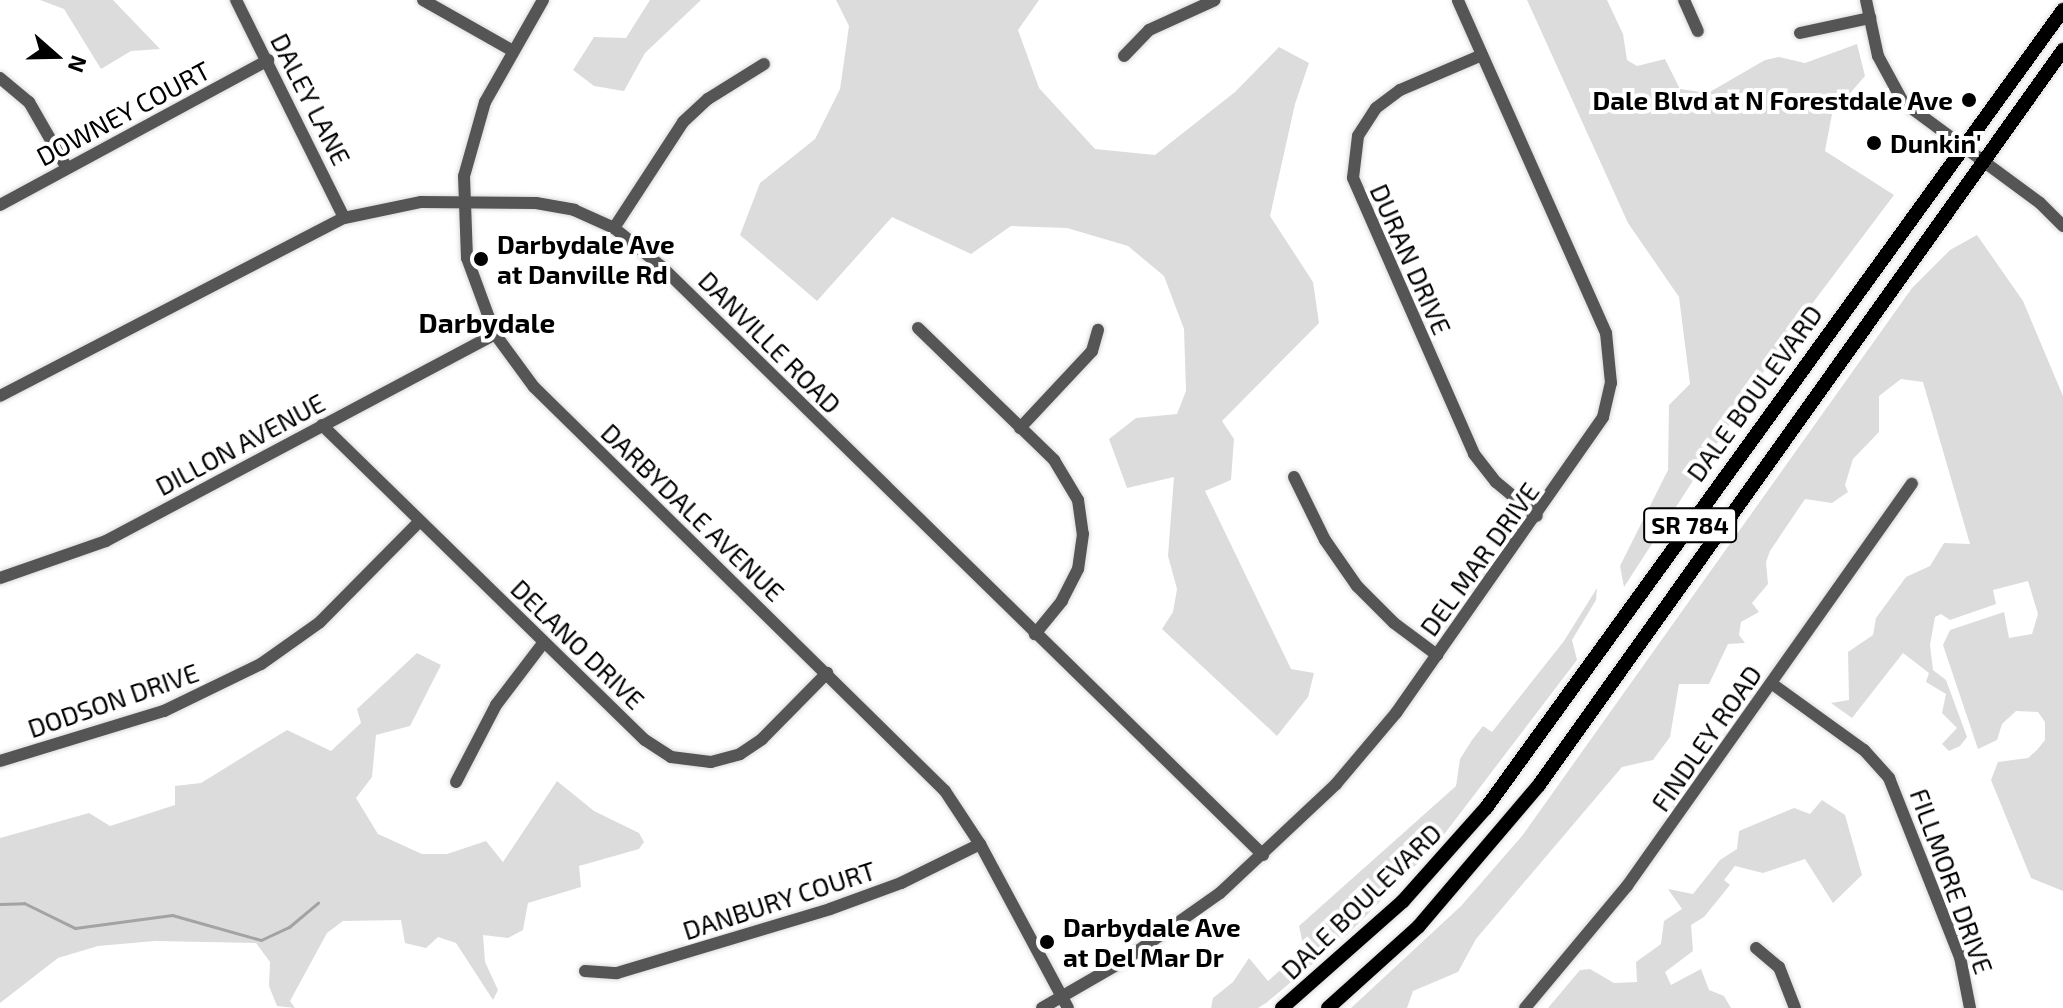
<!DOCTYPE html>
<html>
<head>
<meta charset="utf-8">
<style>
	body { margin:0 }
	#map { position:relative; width:2063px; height:1008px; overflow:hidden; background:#fff; font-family:"Exo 2",sans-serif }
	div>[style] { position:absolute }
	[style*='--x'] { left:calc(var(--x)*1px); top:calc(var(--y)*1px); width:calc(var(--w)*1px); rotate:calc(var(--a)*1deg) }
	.green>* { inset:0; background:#dcdcdc }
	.stream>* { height:3px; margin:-1.5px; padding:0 1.5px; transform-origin:1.5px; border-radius:1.5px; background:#a3a3a3 }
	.roads { filter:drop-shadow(0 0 2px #dbdbdb) drop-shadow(0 0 2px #dbdbdb) }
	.minor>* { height:12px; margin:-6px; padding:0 6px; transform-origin:6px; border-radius:6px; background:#555 }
	.major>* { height:14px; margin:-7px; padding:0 7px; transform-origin:7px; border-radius:7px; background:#000 }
	.dots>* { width:22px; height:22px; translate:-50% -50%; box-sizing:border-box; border:4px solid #fff; border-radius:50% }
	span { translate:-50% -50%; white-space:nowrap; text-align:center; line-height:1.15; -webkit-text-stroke:8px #fff; paint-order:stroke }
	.shield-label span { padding:2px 6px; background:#fff; border:2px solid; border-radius:6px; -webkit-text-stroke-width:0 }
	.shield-label { font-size:24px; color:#000; font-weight:700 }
	.street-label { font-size:26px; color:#000 }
	.poi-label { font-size:26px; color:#000; font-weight:700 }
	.right { translate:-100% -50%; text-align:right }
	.left { translate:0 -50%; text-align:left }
	.neighbourhood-label { font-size:28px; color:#000; font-weight:700 }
	.north { position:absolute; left:16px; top:16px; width:80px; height:80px; -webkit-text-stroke:6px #fff; paint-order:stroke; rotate:110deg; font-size:22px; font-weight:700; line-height:32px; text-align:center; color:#000 }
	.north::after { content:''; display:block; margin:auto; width:28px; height:36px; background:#000; clip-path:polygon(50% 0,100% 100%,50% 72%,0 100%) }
</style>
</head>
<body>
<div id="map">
	<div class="green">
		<div style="clip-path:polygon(40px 0,113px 0,160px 49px,131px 51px,101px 69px,64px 9px)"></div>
		<div style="clip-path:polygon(650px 0,701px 0,645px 53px,624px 91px,594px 86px,573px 70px,594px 37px,626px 38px)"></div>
		<div style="clip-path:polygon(836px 0,1039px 0,1018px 30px,1039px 88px,1095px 149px,1155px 155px,1235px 92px,1279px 47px,1309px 63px,1295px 104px,1270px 216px,1313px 282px,1319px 323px,1222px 421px,1234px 439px,1231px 480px,1205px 491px,1291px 669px,1314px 673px,1308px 697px,1277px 736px,1162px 629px,1173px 612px,1177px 589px,1168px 556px,1174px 477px,1127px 488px,1109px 439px,1136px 418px,1177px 414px,1186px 391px,1184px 329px,1164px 276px,1128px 246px,1067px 228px,1011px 226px,971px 254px,892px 217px,817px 301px,740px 235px,760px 183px,815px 139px,840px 89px,849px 26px)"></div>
		<div style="clip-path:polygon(1527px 0,1607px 0,1623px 34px,1627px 60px,1637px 66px,1665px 59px,1680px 89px,1708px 93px,1765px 60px,1779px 57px,1805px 63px,1857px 44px,1865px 76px,1832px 114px,1825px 151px,1894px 195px,1781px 345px,1624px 587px,1620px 566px,1668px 470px,1669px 405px,1690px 384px,1679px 297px,1628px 223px)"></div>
		<div style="clip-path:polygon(1977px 235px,2023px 301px,2063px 396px,2063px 891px,2031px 878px,1991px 780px,1998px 762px,2028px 758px,2037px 750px,2045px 740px,2045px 722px,2038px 712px,2016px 711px,2002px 724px,1997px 740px,1978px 749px,1943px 645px,1950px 630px,2004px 612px,2009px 638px,2032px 634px,2038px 614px,2028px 581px,1993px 590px,1996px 604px,1950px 620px,1941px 614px,1935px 617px,1930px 645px,1933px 670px,1946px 680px,1967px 737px,1960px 746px,1949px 751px,1942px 744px,1957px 728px,1942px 713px,1946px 694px,1926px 682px,1929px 673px,1903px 653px,1852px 718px,1831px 703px,1849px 700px,1848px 652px,1873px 635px,1876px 618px,1906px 577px,1930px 566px,1944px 543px,1970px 544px,1923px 382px,1901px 379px,1879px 396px,1879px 432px,1853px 459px,1845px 485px,1848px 492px,1832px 503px,1805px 499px,1770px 551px,1766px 562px,1768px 584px,1752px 603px,1759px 612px,1741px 622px,1739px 635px,1745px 643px,1728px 644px,1709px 684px,1679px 684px,1670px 737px,1653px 760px,1622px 767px,1476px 939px,1458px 972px,1413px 991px,1407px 1008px,1351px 1008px,1461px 906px,1522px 836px,1912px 288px,1950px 250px)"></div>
		<div style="clip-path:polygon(1597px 588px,1596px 600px,1572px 640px,1577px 660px,1436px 845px,1348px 934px,1266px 1003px,1258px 1008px,1211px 1008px,1213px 998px,1233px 982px,1249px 958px,1268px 981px,1304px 949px,1299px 926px,1456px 786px,1460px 759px,1472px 740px,1483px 726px,1492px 732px,1564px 641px)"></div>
		<div style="clip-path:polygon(417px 653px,441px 665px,410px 726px,376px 735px,372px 777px,356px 798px,378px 834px,422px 854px,447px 854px,486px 841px,503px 862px,557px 781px,594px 811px,639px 833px,644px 842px,639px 849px,579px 866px,581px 887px,528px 903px,523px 930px,508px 938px,483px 935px,485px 962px,498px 990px,493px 1000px,456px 943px,438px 937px,426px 948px,405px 943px,401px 920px,343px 921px,327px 933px,290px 1001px,295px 1008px,277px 1006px,269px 986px,270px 962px,256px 943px,155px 941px,98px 946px,58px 958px,0 1003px,0 838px,89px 813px,110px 826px,175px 805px,175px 786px,201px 783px,287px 730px,331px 751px,361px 723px,357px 709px)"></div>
		<div style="clip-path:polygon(1822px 800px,1845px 815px,1862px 875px,1833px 903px,1805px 859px,1763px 873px,1735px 866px,1724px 880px,1730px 885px,1704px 917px,1691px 925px,1693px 951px,1665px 972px,1671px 985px,1701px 969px,1709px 990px,1724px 996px,1731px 1008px,1548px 1008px,1580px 970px,1590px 969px,1614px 983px,1637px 982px,1636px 962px,1661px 944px,1664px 921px,1682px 909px,1668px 889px,1693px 894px,1720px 860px,1737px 849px,1739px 831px,1794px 808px,1810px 814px)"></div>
	</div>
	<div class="stream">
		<div style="--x:0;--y:904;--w:24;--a:-2"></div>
		<div style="--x:24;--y:903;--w:57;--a:26.1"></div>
		<div style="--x:75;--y:928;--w:98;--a:-7.6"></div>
		<div style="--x:172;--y:915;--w:92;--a:15.7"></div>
		<div style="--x:261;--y:940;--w:31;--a:-25"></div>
		<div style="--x:289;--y:927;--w:38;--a:-40"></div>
	</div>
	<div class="roads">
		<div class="minor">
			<div style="--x:236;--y:0;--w:243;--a:63.6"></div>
			<div style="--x:423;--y:0;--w:103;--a:29.5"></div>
			<div style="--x:543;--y:0;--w:117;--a:119.6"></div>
			<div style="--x:485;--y:102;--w:77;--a:105.8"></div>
			<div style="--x:464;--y:176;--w:82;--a:87.9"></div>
			<div style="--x:467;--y:258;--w:81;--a:69.8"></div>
			<div style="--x:495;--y:334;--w:66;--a:53.7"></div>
			<div style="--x:534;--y:387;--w:576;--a:44.51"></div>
			<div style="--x:945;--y:791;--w:64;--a:56.6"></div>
			<div style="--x:980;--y:844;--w:186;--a:61.8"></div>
			<div style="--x:1684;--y:0;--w:34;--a:66"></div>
			<div style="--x:1866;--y:0;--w:57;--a:77.9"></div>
			<div style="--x:1878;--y:56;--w:52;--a:61.5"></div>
			<div style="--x:1903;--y:102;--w:170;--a:36.4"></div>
			<div style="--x:2040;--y:203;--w:33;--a:45"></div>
			<div style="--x:1800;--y:33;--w:72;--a:-12.1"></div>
			<div style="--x:1482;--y:55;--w:89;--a:156.9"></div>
			<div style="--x:1400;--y:90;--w:30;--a:143"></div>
			<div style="--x:1376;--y:108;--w:33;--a:123"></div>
			<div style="--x:1358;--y:136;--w:42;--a:96.8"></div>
			<div style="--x:1353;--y:178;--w:301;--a:66.3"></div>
			<div style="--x:1474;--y:454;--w:36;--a:52"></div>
			<div style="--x:1496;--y:482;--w:53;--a:39.7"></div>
			<div style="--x:1124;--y:56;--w:36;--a:-46"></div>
			<div style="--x:1149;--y:30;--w:72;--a:-24.4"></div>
			<div style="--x:0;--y:78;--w:38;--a:40"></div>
			<div style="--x:29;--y:102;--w:76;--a:60.1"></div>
			<div style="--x:0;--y:205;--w:305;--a:-28.4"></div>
			<div style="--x:614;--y:228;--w:126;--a:-56.9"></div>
			<div style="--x:683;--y:122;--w:34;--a:-43"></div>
			<div style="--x:708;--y:99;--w:66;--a:-32"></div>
			<div style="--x:918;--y:328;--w:190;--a:44.1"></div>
			<div style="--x:1054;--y:460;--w:47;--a:59"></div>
			<div style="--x:1078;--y:500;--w:34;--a:82"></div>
			<div style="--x:1083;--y:534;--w:35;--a:98"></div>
			<div style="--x:1078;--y:569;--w:36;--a:117"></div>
			<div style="--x:1062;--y:601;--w:43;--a:129.3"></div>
			<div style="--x:0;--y:396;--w:387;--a:-27.4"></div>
			<div style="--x:344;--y:218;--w:79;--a:-11.7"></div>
			<div style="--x:421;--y:202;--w:115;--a:0.5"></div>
			<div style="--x:536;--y:203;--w:39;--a:10"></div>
			<div style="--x:574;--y:210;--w:44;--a:24.2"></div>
			<div style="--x:614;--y:228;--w:62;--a:39.1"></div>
			<div style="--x:662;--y:267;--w:841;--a:44.37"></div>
			<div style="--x:322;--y:425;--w:451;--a:44.3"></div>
			<div style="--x:645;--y:740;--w:31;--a:33"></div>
			<div style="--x:671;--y:757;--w:40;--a:7.1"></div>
			<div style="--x:711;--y:762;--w:30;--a:-15"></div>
			<div style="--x:740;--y:754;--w:27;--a:-34"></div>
			<div style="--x:762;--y:739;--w:93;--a:-45.4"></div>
			<div style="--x:1020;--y:428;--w:105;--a:-46.9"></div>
			<div style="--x:1092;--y:351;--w:22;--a:-74"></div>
			<div style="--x:1294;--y:477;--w:70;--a:63.8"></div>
			<div style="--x:1325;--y:540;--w:56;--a:55.2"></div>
			<div style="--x:1357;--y:586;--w:52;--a:45"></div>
			<div style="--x:1394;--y:623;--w:54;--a:36.7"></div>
			<div style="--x:0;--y:578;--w:112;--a:-19.2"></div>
			<div style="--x:106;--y:541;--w:441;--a:-28"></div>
			<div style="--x:1771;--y:683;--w:115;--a:35.8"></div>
			<div style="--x:1864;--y:750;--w:38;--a:48"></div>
			<div style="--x:1889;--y:778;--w:193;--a:68.4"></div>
			<div style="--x:1960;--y:957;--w:52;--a:78.9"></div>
			<div style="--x:0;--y:761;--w:171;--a:-17"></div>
			<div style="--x:164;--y:711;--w:108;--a:-25.9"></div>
			<div style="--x:261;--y:664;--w:72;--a:-35.4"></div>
			<div style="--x:320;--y:622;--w:142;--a:-45.3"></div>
			<div style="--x:456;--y:782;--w:87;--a:-62.5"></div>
			<div style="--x:496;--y:705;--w:79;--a:-52.7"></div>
			<div style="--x:1756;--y:948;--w:30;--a:40"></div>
			<div style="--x:1779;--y:967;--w:44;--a:68.7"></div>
			<div style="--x:585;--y:971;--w:32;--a:4"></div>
			<div style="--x:617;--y:973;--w:222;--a:-16.7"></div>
			<div style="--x:830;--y:909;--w:76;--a:-20.1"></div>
			<div style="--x:901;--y:883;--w:88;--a:-26.3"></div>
			<div style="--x:1042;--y:1008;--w:96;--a:-30"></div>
			<div style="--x:1125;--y:960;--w:116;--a:-35.2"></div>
			<div style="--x:1220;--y:893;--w:159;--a:-43.2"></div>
			<div style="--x:1336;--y:784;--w:93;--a:-49.8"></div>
			<div style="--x:1396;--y:713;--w:361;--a:-55"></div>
			<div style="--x:1603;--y:417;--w:35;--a:-77"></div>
			<div style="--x:1611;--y:383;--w:50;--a:-95.7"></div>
			<div style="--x:1606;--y:333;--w:364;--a:-114"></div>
			<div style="--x:1525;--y:1008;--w:159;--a:-50.1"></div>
			<div style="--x:1627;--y:886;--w:493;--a:-54.7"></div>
		</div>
		<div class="major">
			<div style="--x:1282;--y:1008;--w:162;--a:-41.5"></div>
			<div style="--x:1403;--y:901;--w:125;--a:-48.3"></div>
			<div style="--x:1486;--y:808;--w:985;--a:-54.13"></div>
			<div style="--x:1328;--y:1008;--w:122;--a:-42"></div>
			<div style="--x:1419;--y:926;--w:185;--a:-49.6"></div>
			<div style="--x:1539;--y:785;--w:903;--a:-54.51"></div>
		</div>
	</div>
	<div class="dots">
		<div style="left:1969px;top:100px;background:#000"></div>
		<div style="left:1874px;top:143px;background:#000"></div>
		<div style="left:481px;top:259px;background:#000"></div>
		<div style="left:1047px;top:942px;background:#000"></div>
	</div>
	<div class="shield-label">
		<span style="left:1690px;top:525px">SR 784</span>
	</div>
	<div class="street-label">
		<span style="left:311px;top:99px;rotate:63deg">DALEY LANE</span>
		<span style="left:123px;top:113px;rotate:-28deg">DOWNEY COURT</span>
		<span style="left:1411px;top:259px;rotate:66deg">DURAN DRIVE</span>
		<span style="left:770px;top:342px;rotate:45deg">DANVILLE ROAD</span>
		<span style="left:1754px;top:393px;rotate:-54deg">DALE BOULEVARD</span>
		<span style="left:240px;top:444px;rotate:-28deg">DILLON AVENUE</span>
		<span style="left:693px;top:512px;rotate:44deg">DARBYDALE AVENUE</span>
		<span style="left:1479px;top:559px;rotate:-54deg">DEL MAR DRIVE</span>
		<span style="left:578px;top:644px;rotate:44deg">DELANO DRIVE</span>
		<span style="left:113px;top:700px;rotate:-19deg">DODSON DRIVE</span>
		<span style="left:1706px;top:738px;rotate:-55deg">FINDLEY ROAD</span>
		<span style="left:1952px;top:881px;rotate:70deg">FILLMORE DRIVE</span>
		<span style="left:779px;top:900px;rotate:-18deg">DANBURY COURT</span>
		<span style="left:1361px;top:901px;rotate:-44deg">DALE BOULEVARD</span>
	</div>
	<div class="poi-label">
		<span class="right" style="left:1953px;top:100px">Dale Blvd at N Forestdale Ave</span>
		<span class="left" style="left:1890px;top:143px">Dunkin'</span>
		<span class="left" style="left:497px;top:259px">Darbydale Ave<br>at Danville Rd</span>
		<span class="left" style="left:1063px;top:942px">Darbydale Ave<br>at Del Mar Dr</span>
	</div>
	<div class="neighbourhood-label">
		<span style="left:487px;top:322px">Darbydale</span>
	</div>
	<div class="north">N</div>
</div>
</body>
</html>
